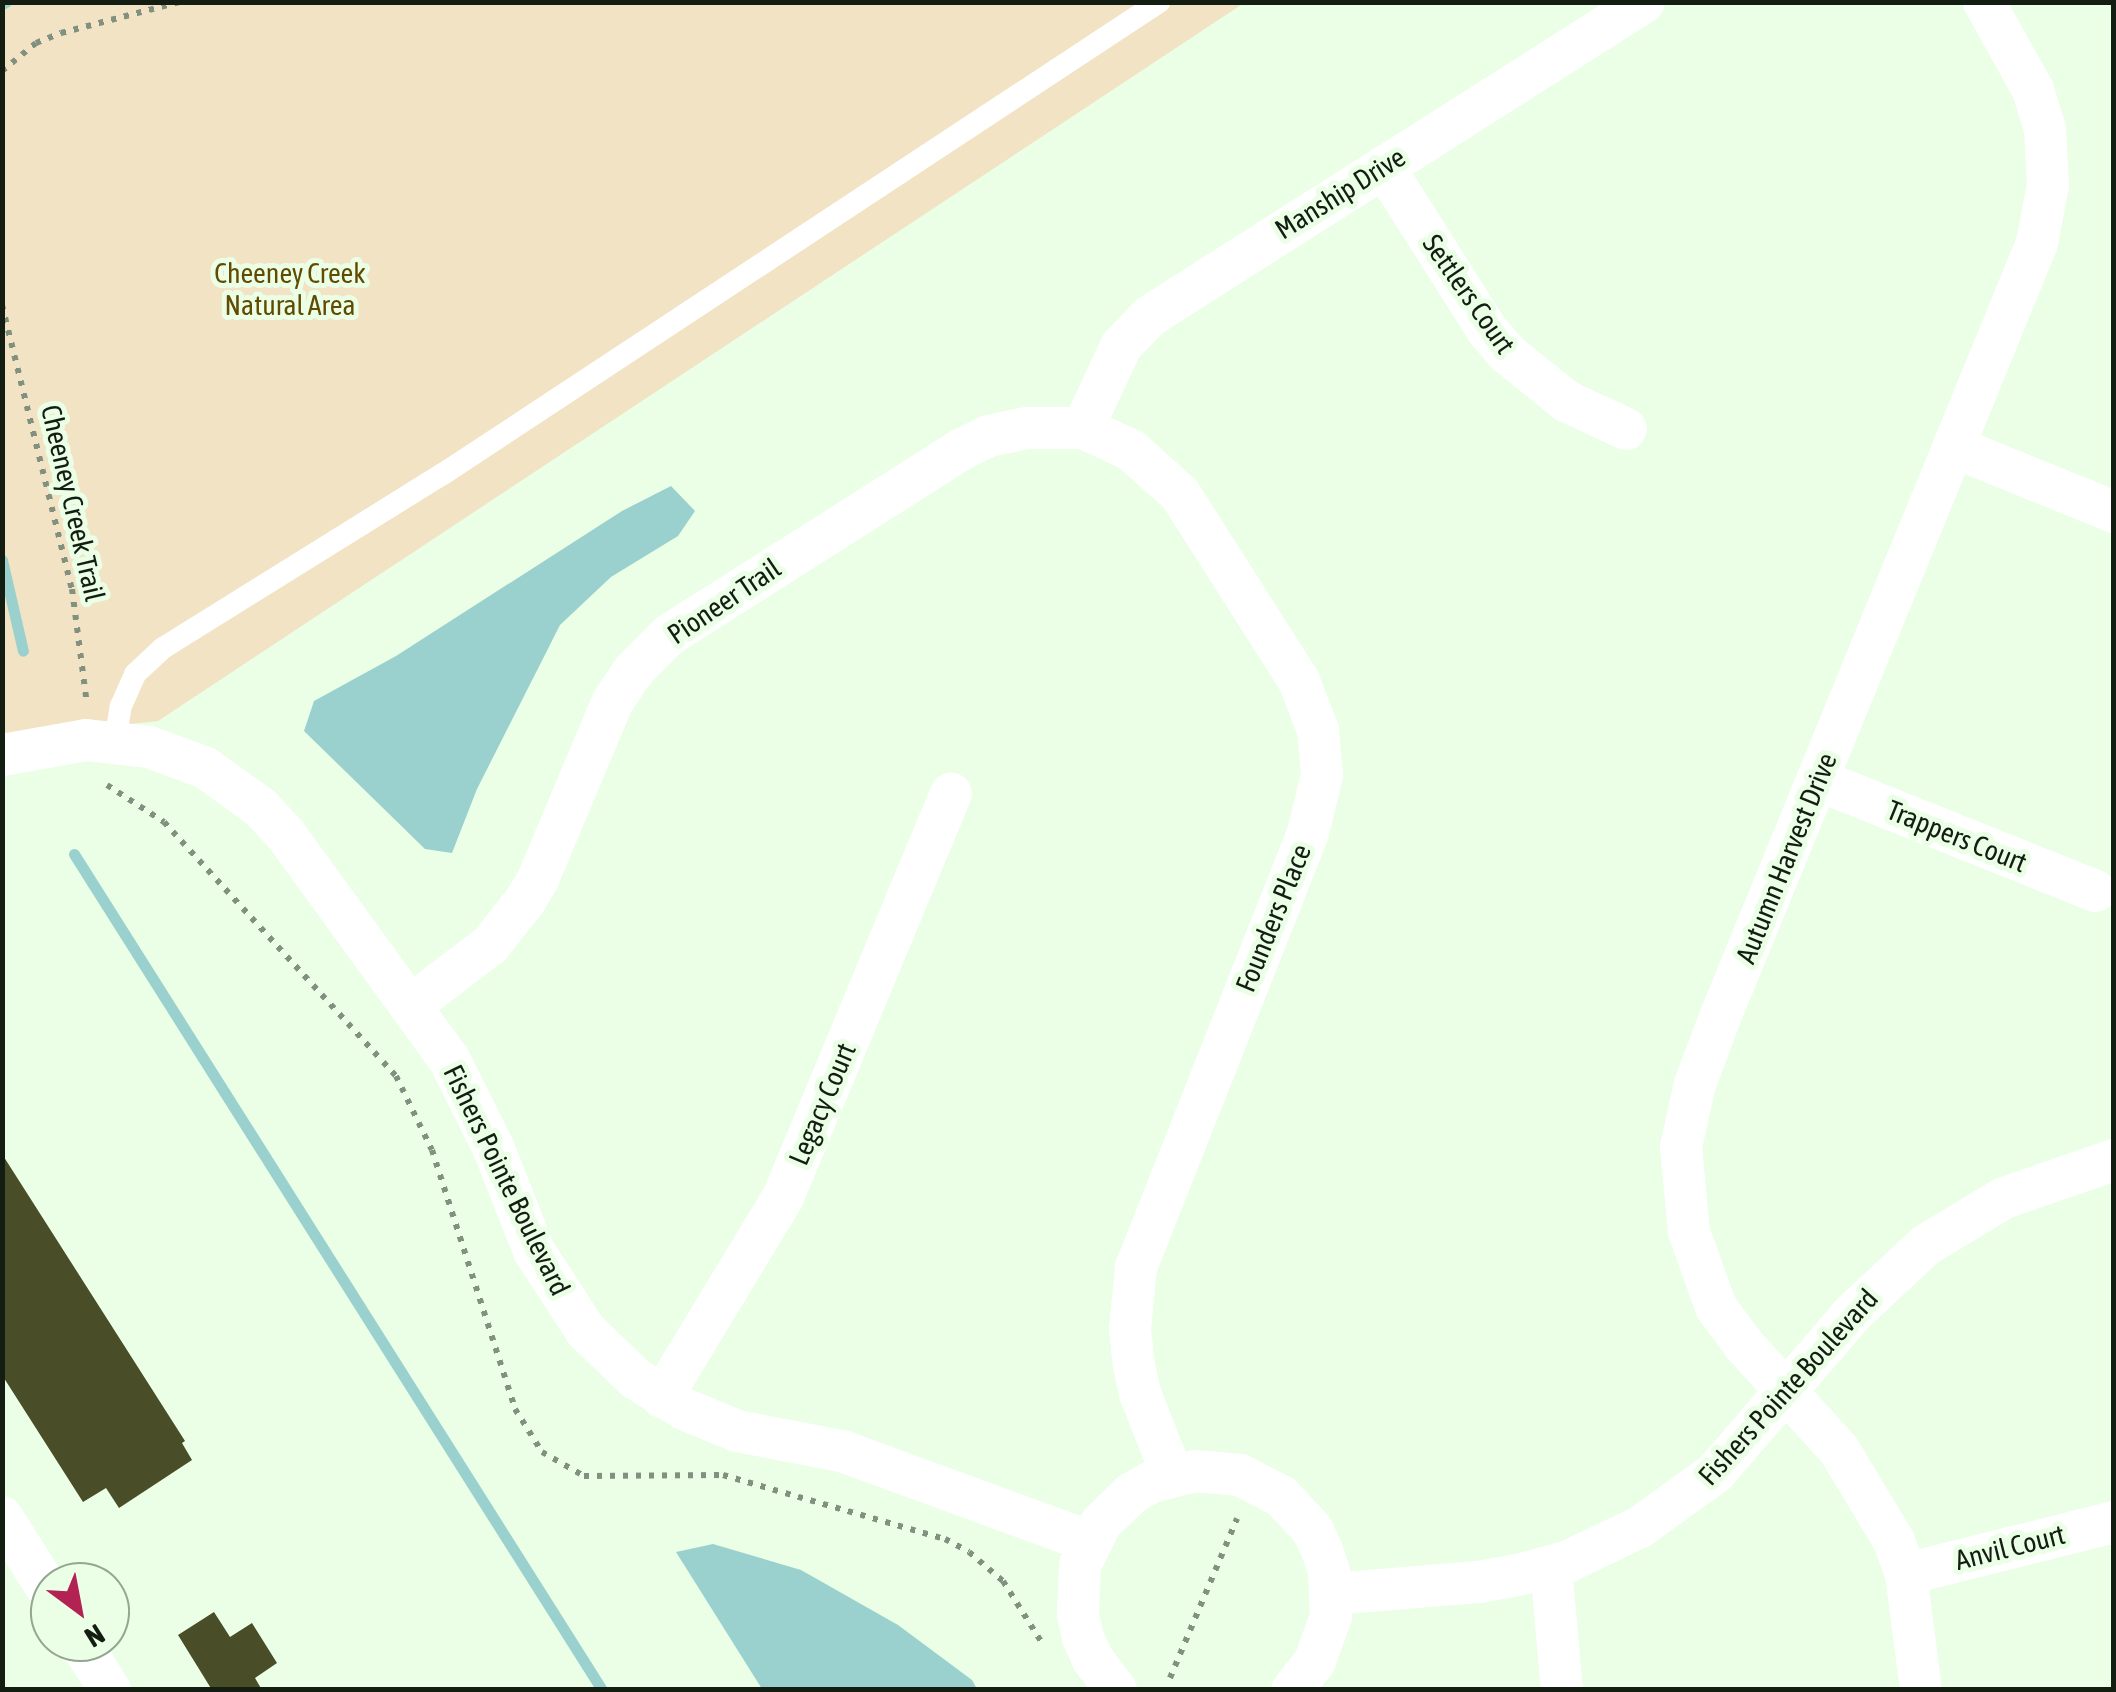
<!DOCTYPE html>
<html>
<head>
<meta charset="utf-8">
<style>
	body { margin:0 }
	#map { position:relative; width:2116px; height:1692px; overflow:hidden; background:#eaffe6; font-family:"Asap Condensed",sans-serif }
	div>[style] { position:absolute }
	[style*='--x'] { left:calc(var(--x)*1px); top:calc(var(--y)*1px); width:calc(var(--w)*1px); rotate:calc(var(--a)*1deg) }
	.green>* { inset:0; background:#f1e3c3 }
	.water>* { inset:0; background:#9ad1cf }
	.stream>* { height:11px; margin:-5.5px; padding:0 5.5px; transform-origin:5.5px; border-radius:5.5px; background:#9ad1cf }
	.building>* { inset:0; background:#494d28 }
	.path>* { height:6px; margin-top:-3px; transform-origin:0; background:repeating-linear-gradient(90deg,#82917f 0 5px,transparent 0 13px) }
	.lane>* { height:22px; margin:-11px; padding:0 11px; transform-origin:11px; border-radius:11px; background:#fff }
	.street>* { height:42px; margin:-21px; padding:0 21px; transform-origin:21px; border-radius:21px; background:#fff }
	span { translate:-50% -50%; white-space:nowrap; text-align:center; line-height:1.15; -webkit-text-stroke:10px #eaffe6; paint-order:stroke }
	.street-label { font-size:28px; color:#141d12 }
	.park-label { font-size:28px; color:#624a00 }
	.frame { position:absolute; inset:0; border:5px solid #141d12; pointer-events:none }
	.north { position:absolute; left:30px; top:1562px; width:100px; height:100px; box-sizing:border-box; background:#eaffe6; border:2px solid #94a591; border-radius:50%; rotate:148deg; font-size:28px; font-weight:700; line-height:40px; text-align:center; color:#141d12 }
	.north::after { content:''; display:block; margin:auto; width:35px; height:45px; background:#b22253; clip-path:polygon(50% 0,100% 100%,50% 72%,0 100%) }
</style>
</head>
<body>
<div id="map">
	<div class="green">
		<div style="clip-path:polygon(2px 3px,1244px 3px,158px 721px,3px 738px)"></div>
	</div>
	<div class="water">
		<div style="clip-path:polygon(671px 486px,695px 511px,678px 536px,611px 577px,560px 625px,477px 789px,452px 853px,425px 849px,304px 731px,314px 701px,396px 656px,622px 511px)"></div>
		<div style="clip-path:polygon(713px 1544px,801px 1570px,898px 1625px,972px 1680px,977px 1689px,762px 1689px,676px 1552px)"></div>
	</div>
	<div class="stream">
		<div style="--x:2;--y:4;--w:4;--a:-27"></div>
		<div style="--x:2;--y:560;--w:93;--a:77"></div>
		<div style="--x:74;--y:854;--w:989;--a:57.72"></div>
	</div>
	<div class="building">
		<div style="clip-path:polygon(2px 1154px,185px 1441px,182px 1443px,192px 1460px,119px 1508px,106px 1488px,83px 1502px,2px 1375px)"></div>
		<div style="clip-path:polygon(214px 1612px,230px 1637px,252px 1623px,277px 1663px,255px 1678px,262px 1690px,212px 1690px,178px 1635px)"></div>
	</div>
	<div class="path">
		<div style="--x:2;--y:71;--w:44;--a:-39.5"></div>
		<div style="--x:36;--y:43;--w:27;--a:-22"></div>
		<div style="--x:61;--y:33;--w:122;--a:-14.7"></div>
		<div style="--x:2;--y:305;--w:292;--a:76.2"></div>
		<div style="--x:72;--y:589;--w:116;--a:82.6"></div>
		<div style="--x:107;--y:785;--w:68;--a:33"></div>
		<div style="--x:164;--y:822;--w:344;--a:47.6"></div>
		<div style="--x:396;--y:1076;--w:82;--a:64.1"></div>
		<div style="--x:432;--y:1150;--w:272;--a:72.2"></div>
		<div style="--x:515;--y:1409;--w:51;--a:57.9"></div>
		<div style="--x:542;--y:1452;--w:48;--a:29.7"></div>
		<div style="--x:584;--y:1476;--w:139;--a:-0.4"></div>
		<div style="--x:723;--y:1475;--w:231;--a:16.1"></div>
		<div style="--x:945;--y:1539;--w:27;--a:28"></div>
		<div style="--x:969;--y:1552;--w:45;--a:40.5"></div>
		<div style="--x:1003;--y:1581;--w:73;--a:57.8"></div>
		<div style="--x:1170;--y:1678;--w:173;--a:-67.2"></div>
	</div>
	<div class="lane">
		<div style="--x:115;--y:742;--w:36;--a:-81"></div>
		<div style="--x:121;--y:706;--w:35;--a:-66"></div>
		<div style="--x:135;--y:674;--w:38;--a:-43"></div>
		<div style="--x:163;--y:648;--w:330;--a:-31.9"></div>
		<div style="--x:443;--y:474;--w:858;--a:-33.39"></div>
	</div>
	<div class="street">
		<div style="--x:1384;--y:167;--w:193;--a:57.7"></div>
		<div style="--x:1487;--y:330;--w:32;--a:49"></div>
		<div style="--x:1508;--y:354;--w:75;--a:39"></div>
		<div style="--x:1566;--y:401;--w:66;--a:25"></div>
		<div style="--x:1083;--y:428;--w:90;--a:-65.1"></div>
		<div style="--x:1121;--y:346;--w:42;--a:-46"></div>
		<div style="--x:1150;--y:316;--w:585;--a:-32.44"></div>
		<div style="--x:1954;--y:447;--w:173;--a:22.1"></div>
		<div style="--x:2;--y:755;--w:85;--a:-10.1"></div>
		<div style="--x:86;--y:740;--w:63;--a:6.3"></div>
		<div style="--x:149;--y:747;--w:59;--a:20"></div>
		<div style="--x:204;--y:767;--w:69;--a:35.5"></div>
		<div style="--x:260;--y:807;--w:38;--a:47"></div>
		<div style="--x:286;--y:835;--w:277;--a:54"></div>
		<div style="--x:449;--y:1059;--w:101;--a:63.4"></div>
		<div style="--x:494;--y:1149;--w:110;--a:68.6"></div>
		<div style="--x:534;--y:1251;--w:95;--a:57"></div>
		<div style="--x:586;--y:1331;--w:69;--a:43.8"></div>
		<div style="--x:636;--y:1379;--w:57;--a:32"></div>
		<div style="--x:684;--y:1409;--w:57;--a:22.5"></div>
		<div style="--x:737;--y:1431;--w:107;--a:10.8"></div>
		<div style="--x:842;--y:1451;--w:264;--a:20.1"></div>
		<div style="--x:1818;--y:780;--w:299;--a:21.8"></div>
		<div style="--x:410;--y:1006;--w:101;--a:-37.3"></div>
		<div style="--x:490;--y:945;--w:56;--a:-51.5"></div>
		<div style="--x:525;--y:901;--w:26;--a:-59"></div>
		<div style="--x:538;--y:879;--w:193;--a:-67.2"></div>
		<div style="--x:613;--y:701;--w:37;--a:-56"></div>
		<div style="--x:634;--y:670;--w:49;--a:-45"></div>
		<div style="--x:669;--y:635;--w:347;--a:-32.4"></div>
		<div style="--x:962;--y:449;--w:30;--a:-26"></div>
		<div style="--x:989;--y:436;--w:40;--a:-12"></div>
		<div style="--x:1028;--y:428;--w:55;--a:0"></div>
		<div style="--x:1083;--y:428;--w:53;--a:24.6"></div>
		<div style="--x:1131;--y:450;--w:66;--a:41.9"></div>
		<div style="--x:1180;--y:494;--w:222;--a:57.5"></div>
		<div style="--x:1299;--y:681;--w:53;--a:68.8"></div>
		<div style="--x:1318;--y:730;--w:45;--a:84.9"></div>
		<div style="--x:1322;--y:775;--w:60;--a:103.6"></div>
		<div style="--x:1308;--y:833;--w:467;--a:111.6"></div>
		<div style="--x:1136;--y:1267;--w:62;--a:95.5"></div>
		<div style="--x:1130;--y:1329;--w:36;--a:84"></div>
		<div style="--x:1134;--y:1365;--w:29;--a:78"></div>
		<div style="--x:1140;--y:1393;--w:88;--a:68.7"></div>
		<div style="--x:662;--y:1397;--w:234;--a:-58.8"></div>
		<div style="--x:783;--y:1197;--w:437;--a:-67.4"></div>
		<div style="--x:2;--y:1517;--w:90;--a:57.7"></div>
		<div style="--x:1551;--y:1567;--w:123;--a:84.9"></div>
		<div style="--x:1906;--y:1574;--w:214;--a:-14"></div>
		<div style="--x:1332;--y:1594;--w:147;--a:-4.7"></div>
		<div style="--x:1479;--y:1582;--w:44;--a:-10.5"></div>
		<div style="--x:1522;--y:1574;--w:49;--a:-15.5"></div>
		<div style="--x:1569;--y:1561;--w:79;--a:-25.6"></div>
		<div style="--x:1640;--y:1527;--w:92;--a:-35.8"></div>
		<div style="--x:1715;--y:1473;--w:211;--a:-49.2"></div>
		<div style="--x:1853;--y:1313;--w:100;--a:-43"></div>
		<div style="--x:1926;--y:1245;--w:91;--a:-31.1"></div>
		<div style="--x:2004;--y:1198;--w:116;--a:-19.1"></div>
		<div style="--x:80;--y:1642;--w:57;--a:58"></div>
		<div style="--x:1116;--y:1690;--w:38;--a:-127"></div>
		<div style="--x:1093;--y:1660;--w:24;--a:-114"></div>
		<div style="--x:1083;--y:1638;--w:24;--a:-102"></div>
		<div style="--x:1078;--y:1615;--w:50;--a:-87.7"></div>
		<div style="--x:1080;--y:1565;--w:47;--a:-63.4"></div>
		<div style="--x:1101;--y:1523;--w:43;--a:-44.1"></div>
		<div style="--x:1132;--y:1493;--w:23;--a:-29"></div>
		<div style="--x:1152;--y:1482;--w:44;--a:-14.3"></div>
		<div style="--x:1195;--y:1471;--w:45;--a:5.1"></div>
		<div style="--x:1240;--y:1475;--w:46;--a:27.1"></div>
		<div style="--x:1281;--y:1496;--w:45;--a:46.8"></div>
		<div style="--x:1312;--y:1529;--w:23;--a:65"></div>
		<div style="--x:1322;--y:1550;--w:22;--a:72"></div>
		<div style="--x:1329;--y:1571;--w:45;--a:87.5"></div>
		<div style="--x:1331;--y:1616;--w:48;--a:109.6"></div>
		<div style="--x:1315;--y:1661;--w:37;--a:128"></div>
		<div style="--x:1921;--y:1690;--w:117;--a:-97.4"></div>
		<div style="--x:1906;--y:1574;--w:35;--a:-110"></div>
		<div style="--x:1894;--y:1541;--w:106;--a:-121.1"></div>
		<div style="--x:1839;--y:1450;--w:142;--a:-132.1"></div>
		<div style="--x:1744;--y:1345;--w:47;--a:-126.4"></div>
		<div style="--x:1716;--y:1307;--w:80;--a:-109.8"></div>
		<div style="--x:1689;--y:1232;--w:85;--a:-95.4"></div>
		<div style="--x:1681;--y:1147;--w:65;--a:-77.5"></div>
		<div style="--x:1695;--y:1084;--w:74;--a:-69.4"></div>
		<div style="--x:1721;--y:1015;--w:834;--a:-67.74"></div>
		<div style="--x:2037;--y:243;--w:59;--a:-79.3"></div>
		<div style="--x:2048;--y:185;--w:56;--a:-93.1"></div>
		<div style="--x:2045;--y:129;--w:41;--a:-107.1"></div>
		<div style="--x:2033;--y:90;--w:101;--a:-119.1"></div>
	</div>
	<div class="street-label">
		<span style="left:1340px;top:193px;rotate:-32deg">Manship Drive</span>
		<span style="left:1469px;top:294px;rotate:55deg">Settlers Court</span>
		<span style="left:73px;top:503px;rotate:77deg">Cheeney Creek Trail</span>
		<span style="left:724px;top:601px;rotate:-34deg">Pioneer Trail</span>
		<span style="left:1957px;top:836px;rotate:22deg">Trappers Court</span>
		<span style="left:1786px;top:858px;rotate:-68deg">Autumn Harvest Drive</span>
		<span style="left:1273px;top:918px;rotate:-68deg">Founders Place</span>
		<span style="left:822px;top:1104px;rotate:-67deg">Legacy Court</span>
		<span style="left:507px;top:1180px;rotate:64deg">Fishers Pointe Boulevard</span>
		<span style="left:1788px;top:1387px;rotate:-48deg">Fishers Pointe Boulevard</span>
		<span style="left:2010px;top:1547px;rotate:-14deg">Anvil Court</span>
	</div>
	<div class="park-label">
		<span style="left:290px;top:289px">Cheeney Creek<br>Natural Area</span>
	</div>
	<div class="frame"></div>
	<div class="north">N</div>
</div>
</body>
</html>
